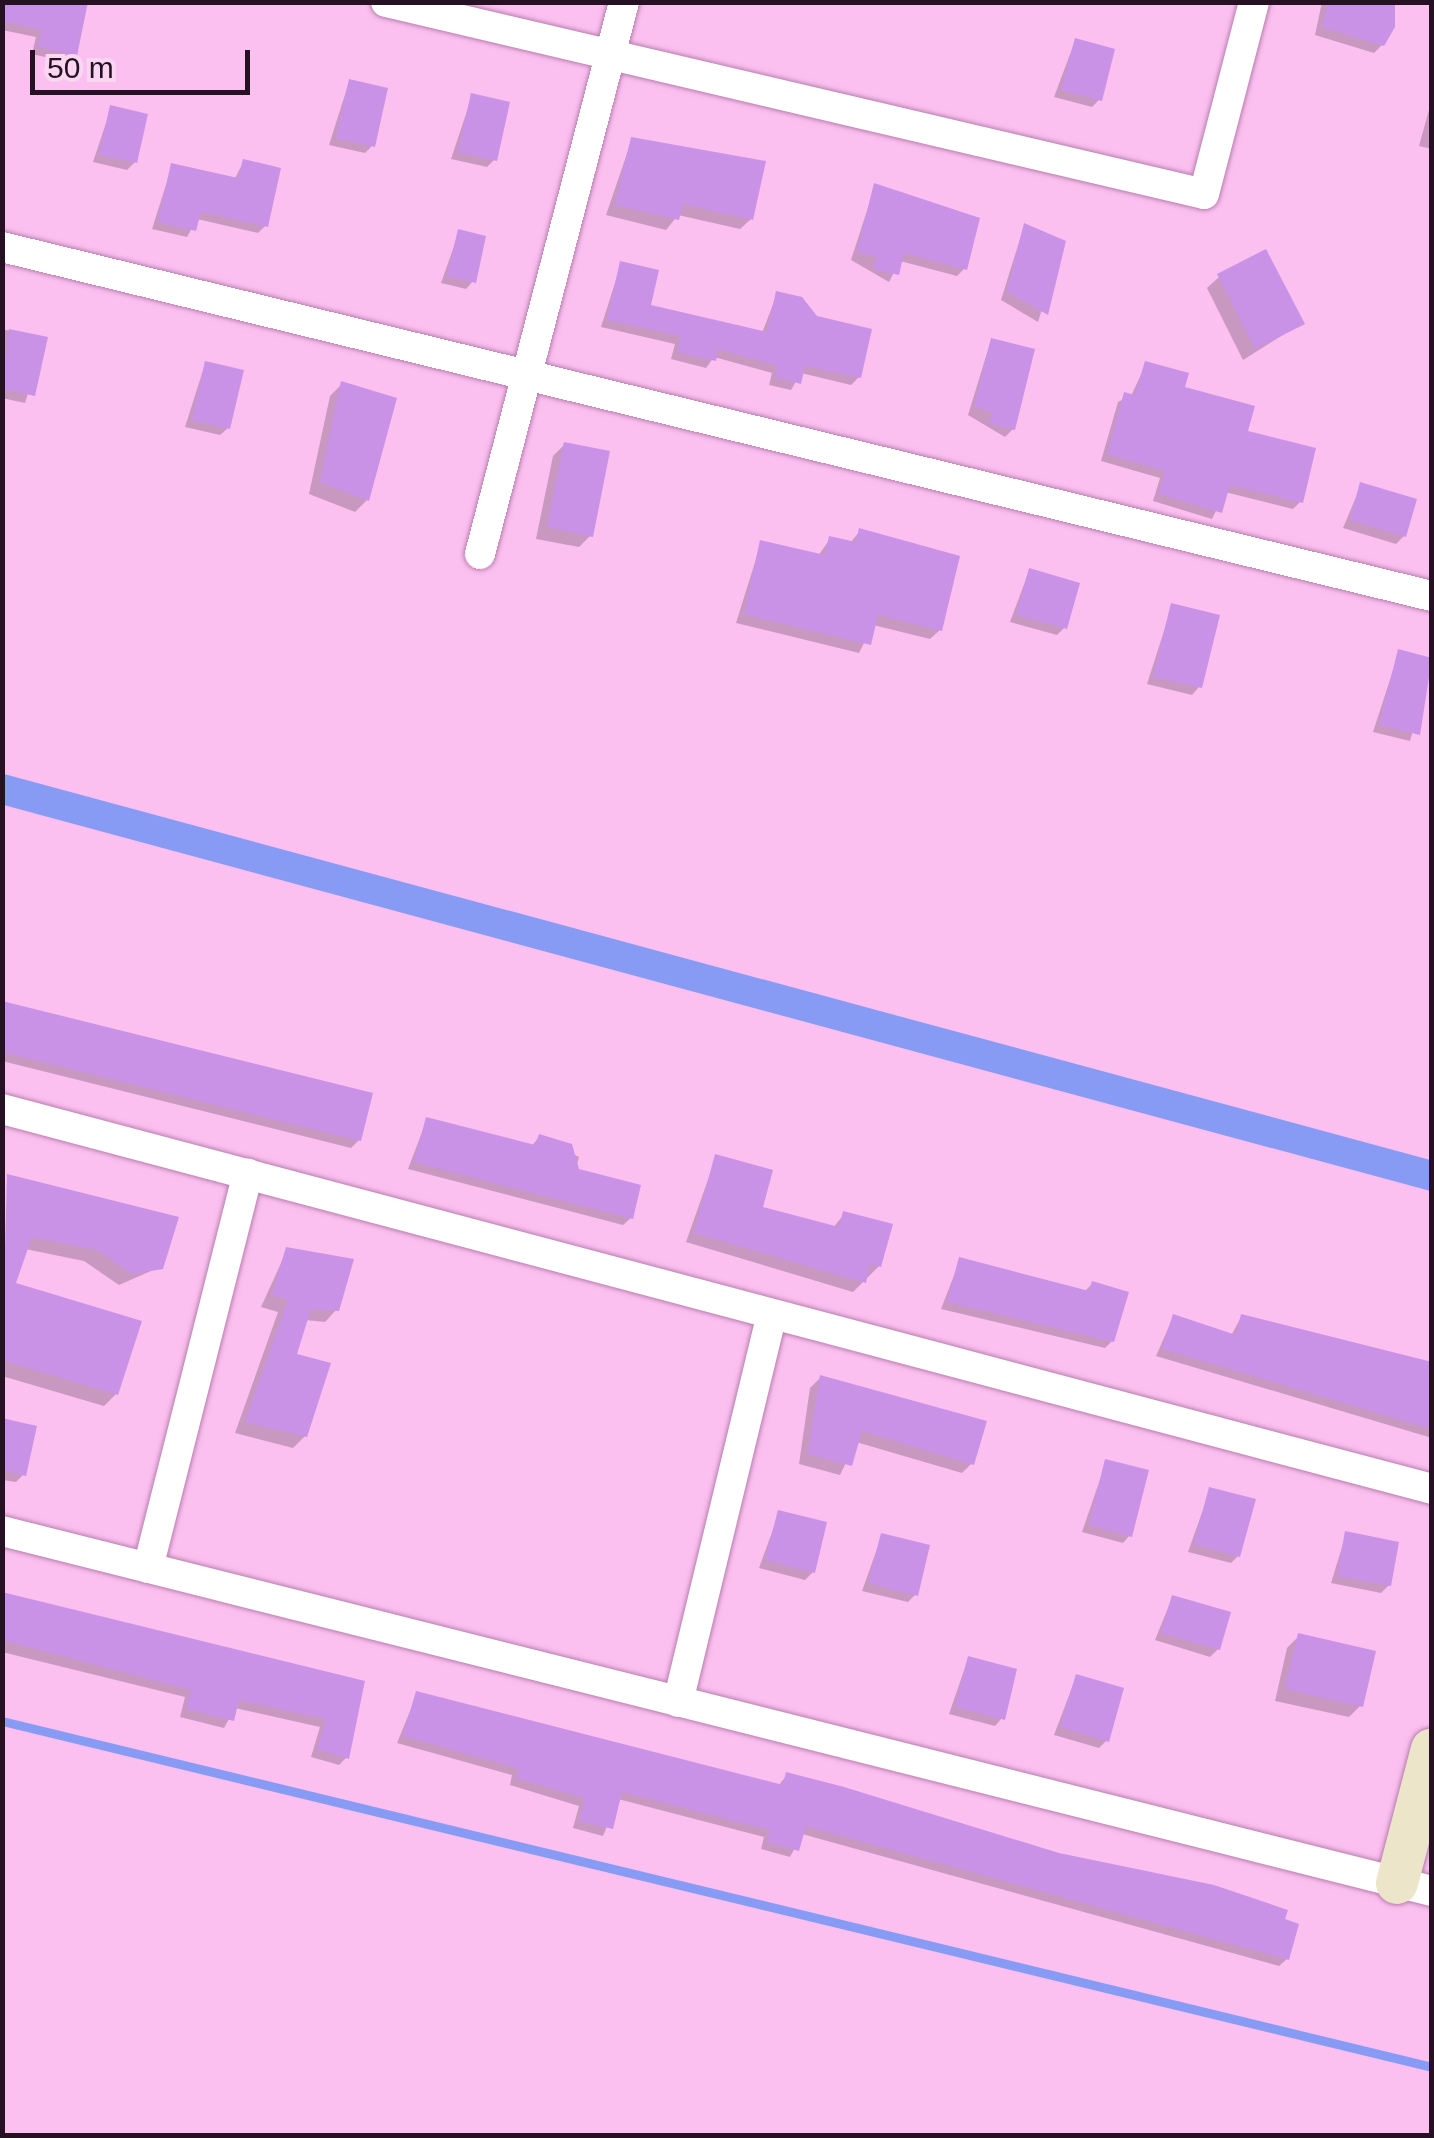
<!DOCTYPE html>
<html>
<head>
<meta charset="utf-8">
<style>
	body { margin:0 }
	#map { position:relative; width:1434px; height:2138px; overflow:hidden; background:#fbbff0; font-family:Helvetica,sans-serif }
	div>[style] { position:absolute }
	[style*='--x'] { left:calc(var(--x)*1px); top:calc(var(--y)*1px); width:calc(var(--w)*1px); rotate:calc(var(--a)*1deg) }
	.shadow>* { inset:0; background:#0003 }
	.stream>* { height:9px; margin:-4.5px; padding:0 4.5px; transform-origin:4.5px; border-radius:4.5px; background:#879bf4 }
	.canal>* { height:30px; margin:-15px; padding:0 15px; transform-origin:15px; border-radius:15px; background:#879bf4 }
	.building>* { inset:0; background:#c992e7 }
	.roads { filter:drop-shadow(0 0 2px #b77fad) drop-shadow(0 0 2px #b77fad) }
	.street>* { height:30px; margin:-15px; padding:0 15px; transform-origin:15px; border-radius:15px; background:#fff }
	.secondary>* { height:42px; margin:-21px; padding:0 21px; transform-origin:21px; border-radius:21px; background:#ede5ca }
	span { translate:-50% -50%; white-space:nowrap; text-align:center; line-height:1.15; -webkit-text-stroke:8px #fad6f2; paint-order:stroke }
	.frame { position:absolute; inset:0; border:5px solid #261122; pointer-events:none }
	.scale { position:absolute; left:30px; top:50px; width:220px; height:45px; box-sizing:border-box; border:5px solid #261122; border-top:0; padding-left:12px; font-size:30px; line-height:35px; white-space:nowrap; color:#261122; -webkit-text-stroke:8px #fad6f2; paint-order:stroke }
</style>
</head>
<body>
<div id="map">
	<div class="shadow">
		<div style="clip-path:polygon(2px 2px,86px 2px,74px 54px,67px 62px,32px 54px,36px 37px,2px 30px)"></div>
		<div style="clip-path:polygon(1322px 2px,1383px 2px,1382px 45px,1374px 53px,1315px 35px)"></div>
		<div style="clip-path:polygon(1075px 41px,1099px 100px,1092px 107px,1054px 97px)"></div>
		<div style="clip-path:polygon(349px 82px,372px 146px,365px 153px,329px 145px)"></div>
		<div style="clip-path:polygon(472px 96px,494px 160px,487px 167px,451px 159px)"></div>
		<div style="clip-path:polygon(1432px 99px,1432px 149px,1419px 146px)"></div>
		<div style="clip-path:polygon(111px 108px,135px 162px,127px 170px,93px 162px)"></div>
		<div style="clip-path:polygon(632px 139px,751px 219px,740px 229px,678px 215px,666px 230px,606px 215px)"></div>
		<div style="clip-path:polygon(244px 161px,266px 225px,258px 233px,197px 219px,187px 237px,152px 229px,172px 166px,234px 180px)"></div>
		<div style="clip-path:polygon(875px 186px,965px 268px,957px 276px,900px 261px,889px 282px,851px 260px)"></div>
		<div style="clip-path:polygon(1024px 226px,1063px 242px,1038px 322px,1001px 300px)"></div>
		<div style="clip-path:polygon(459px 232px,473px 281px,466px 289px,441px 283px)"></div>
		<div style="clip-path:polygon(621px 264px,648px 306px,762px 333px,777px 294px,859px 377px,851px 385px,801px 373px,791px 390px,769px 385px,772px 373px,714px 357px,706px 368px,671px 359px,675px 344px,601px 327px)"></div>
		<div style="clip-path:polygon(1219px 277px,1302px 323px,1243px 360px,1207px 288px)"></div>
		<div style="clip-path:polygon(2px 329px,45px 339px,25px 403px,2px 398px)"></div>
		<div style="clip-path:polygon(991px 340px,1013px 429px,1005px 437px,968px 415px)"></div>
		<div style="clip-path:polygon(205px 364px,228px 428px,220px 435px,185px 427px)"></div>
		<div style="clip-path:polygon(1146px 364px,1182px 389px,1300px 502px,1293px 509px,1225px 492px,1212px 519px,1153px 501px,1160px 478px,1101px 461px,1118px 402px,1131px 396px)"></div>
		<div style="clip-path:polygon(342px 384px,367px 500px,355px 512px,309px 494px,330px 396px)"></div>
		<div style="clip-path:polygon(565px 444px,591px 535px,579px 547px,536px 539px,553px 456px)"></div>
		<div style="clip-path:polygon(1361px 485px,1404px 536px,1396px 544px,1343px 528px)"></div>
		<div style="clip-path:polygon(860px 531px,940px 630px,930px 639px,873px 625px,859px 653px,736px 623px,761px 543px,818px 556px,830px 539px,850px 543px)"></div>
		<div style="clip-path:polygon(1029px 571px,1065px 627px,1057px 635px,1010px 622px)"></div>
		<div style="clip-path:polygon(1172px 606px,1199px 687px,1192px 695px,1147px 684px)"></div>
		<div style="clip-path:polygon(1399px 652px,1432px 660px,1410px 741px,1373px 732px)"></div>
		<div style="clip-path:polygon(2px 1004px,359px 1140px,351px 1148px,2px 1061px)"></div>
		<div style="clip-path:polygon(427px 1119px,531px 1147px,539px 1137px,579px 1157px,575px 1171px,631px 1218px,623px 1225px,408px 1169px)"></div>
		<div style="clip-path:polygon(716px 1157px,760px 1209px,833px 1228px,844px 1214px,879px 1266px,853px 1292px,686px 1242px)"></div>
		<div style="clip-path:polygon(8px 1177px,160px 1267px,119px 1285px,84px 1261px,25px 1249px,13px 1284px,116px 1394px,104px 1406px,2px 1376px)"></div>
		<div style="clip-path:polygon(287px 1250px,337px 1309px,325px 1322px,305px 1320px,294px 1356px,305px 1436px,293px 1448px,235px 1433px,278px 1312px,261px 1307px)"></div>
		<div style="clip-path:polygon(960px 1260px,1084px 1292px,1093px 1283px,1112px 1341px,1105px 1348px,941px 1309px)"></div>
		<div style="clip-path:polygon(1173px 1317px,1231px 1336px,1241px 1317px,1432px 1367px,1432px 1438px,1156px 1356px)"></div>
		<div style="clip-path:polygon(820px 1378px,972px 1463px,962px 1473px,856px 1442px,840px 1475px,799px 1464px,810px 1388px)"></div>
		<div style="clip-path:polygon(2px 1420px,23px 1475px,16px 1482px,2px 1480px)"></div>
		<div style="clip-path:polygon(1106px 1462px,1130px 1535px,1123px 1543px,1082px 1532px)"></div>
		<div style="clip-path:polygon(1210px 1490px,1238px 1556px,1231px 1563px,1188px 1552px)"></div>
		<div style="clip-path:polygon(779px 1513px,813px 1572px,805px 1580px,759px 1568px)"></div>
		<div style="clip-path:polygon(1346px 1534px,1389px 1585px,1381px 1593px,1331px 1583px)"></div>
		<div style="clip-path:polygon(882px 1535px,915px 1595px,908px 1602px,862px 1591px)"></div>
		<div style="clip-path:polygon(2px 1596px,362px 1683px,347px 1757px,339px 1765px,311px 1757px,320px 1727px,235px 1708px,224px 1728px,180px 1717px,185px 1697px,2px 1652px)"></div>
		<div style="clip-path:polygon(1172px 1598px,1218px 1649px,1210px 1657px,1155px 1640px)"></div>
		<div style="clip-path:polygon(1299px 1636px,1361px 1705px,1349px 1717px,1275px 1701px,1287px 1648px)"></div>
		<div style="clip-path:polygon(968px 1659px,1002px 1718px,995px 1726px,949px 1714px)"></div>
		<div style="clip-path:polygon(1076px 1677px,1107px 1740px,1099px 1748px,1054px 1735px)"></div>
		<div style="clip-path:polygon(417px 1694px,778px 1786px,787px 1775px,1282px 1921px,1287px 1959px,1279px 1966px,802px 1834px,790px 1857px,761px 1849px,764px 1837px,618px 1799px,603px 1836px,573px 1828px,579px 1806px,510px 1785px,512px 1775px,397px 1743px)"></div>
	</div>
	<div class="stream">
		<div style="--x:2;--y:1721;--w:1471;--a:13.6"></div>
	</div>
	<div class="canal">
		<div style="--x:2;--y:789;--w:1481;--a:15.14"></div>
	</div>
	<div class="building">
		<div style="clip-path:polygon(2px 2px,88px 2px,77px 56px,38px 47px,42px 30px,2px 21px)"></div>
		<div style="clip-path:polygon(1328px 2px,1395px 2px,1395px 27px,1384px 46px,1322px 27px)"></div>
		<div style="clip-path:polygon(1075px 38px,1115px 49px,1102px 101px,1061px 90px)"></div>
		<div style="clip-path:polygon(349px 79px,388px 88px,375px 147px,336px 138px)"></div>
		<div style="clip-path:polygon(471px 93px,510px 102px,497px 161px,458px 152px)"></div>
		<div style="clip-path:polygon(110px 105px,148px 114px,137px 163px,99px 155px)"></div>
		<div style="clip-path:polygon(631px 137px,766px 161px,753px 220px,683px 204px,679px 220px,615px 205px)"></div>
		<div style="clip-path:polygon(243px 159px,281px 168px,268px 227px,201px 212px,196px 231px,158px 222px,171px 163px,238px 178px)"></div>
		<div style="clip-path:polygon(874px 183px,980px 218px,967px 270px,904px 253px,899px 275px,873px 269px,876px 257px,857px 252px)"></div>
		<div style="clip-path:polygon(1024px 223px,1066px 241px,1048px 315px,1007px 292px)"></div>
		<div style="clip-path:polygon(458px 229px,486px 236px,476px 283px,447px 276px)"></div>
		<div style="clip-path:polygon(1266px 249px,1305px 324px,1255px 349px,1217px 274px)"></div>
		<div style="clip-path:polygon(620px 261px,659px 270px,651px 305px,767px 332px,776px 291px,802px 297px,817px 316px,872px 329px,861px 378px,805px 366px,801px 384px,775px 377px,778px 366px,718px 349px,716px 361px,677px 352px,681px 336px,607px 320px)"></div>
		<div style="clip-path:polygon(9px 329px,48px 337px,35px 396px,2px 389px)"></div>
		<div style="clip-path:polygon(991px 338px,1035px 349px,1015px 430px,989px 424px,992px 412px,974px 407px)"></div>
		<div style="clip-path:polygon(205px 361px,244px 370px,230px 429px,192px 420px)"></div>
		<div style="clip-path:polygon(1145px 361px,1189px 373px,1185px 387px,1255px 406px,1248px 431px,1316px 448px,1303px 503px,1230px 485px,1222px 513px,1159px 494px,1165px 471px,1107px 454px,1124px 392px,1135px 395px)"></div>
		<div style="clip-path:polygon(341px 381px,397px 398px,369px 501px,320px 482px)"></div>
		<div style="clip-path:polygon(564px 442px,610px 451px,593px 537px,547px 527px)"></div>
		<div style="clip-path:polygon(1360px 482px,1417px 499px,1406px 537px,1350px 520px)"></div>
		<div style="clip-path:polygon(859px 528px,960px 556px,942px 631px,878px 615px,871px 645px,744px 614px,760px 540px,825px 555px,829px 536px,856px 542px)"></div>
		<div style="clip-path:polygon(1029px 568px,1080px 583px,1067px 629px,1016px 615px)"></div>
		<div style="clip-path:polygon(1171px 603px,1220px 615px,1202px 688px,1153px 677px)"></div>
		<div style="clip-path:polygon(1398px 649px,1432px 658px,1420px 735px,1379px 725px)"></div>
		<div style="clip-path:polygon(2px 1001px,373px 1093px,361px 1141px,2px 1052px)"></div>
		<div style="clip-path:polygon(426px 1117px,535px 1145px,539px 1134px,572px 1144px,579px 1169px,641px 1185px,633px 1219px,414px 1162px)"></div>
		<div style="clip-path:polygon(715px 1154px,773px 1170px,763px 1207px,839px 1227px,843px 1211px,893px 1224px,881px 1267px,870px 1264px,866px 1283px,694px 1233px)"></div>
		<div style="clip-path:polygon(7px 1174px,179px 1217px,163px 1269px,132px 1274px,97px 1250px,32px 1237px,16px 1283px,142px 1321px,118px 1395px,2px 1360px)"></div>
		<div style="clip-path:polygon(286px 1247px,354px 1259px,339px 1311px,311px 1309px,297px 1354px,331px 1363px,307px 1437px,245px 1422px,288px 1300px,272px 1295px)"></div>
		<div style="clip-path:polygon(959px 1257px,1089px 1291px,1092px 1281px,1129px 1292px,1114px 1342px,947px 1302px)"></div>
		<div style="clip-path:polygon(1173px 1314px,1236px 1335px,1241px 1314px,1432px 1362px,1432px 1429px,1162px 1349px)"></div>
		<div style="clip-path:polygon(820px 1375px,987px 1421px,974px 1465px,862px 1431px,852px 1466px,808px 1454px)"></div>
		<div style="clip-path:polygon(2px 1418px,37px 1426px,26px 1476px,2px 1470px)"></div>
		<div style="clip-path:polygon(1105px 1459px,1149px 1470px,1132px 1537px,1089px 1525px)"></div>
		<div style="clip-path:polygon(1209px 1487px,1256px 1499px,1240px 1557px,1194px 1544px)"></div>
		<div style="clip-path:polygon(778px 1510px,827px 1522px,815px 1573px,765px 1560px)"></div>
		<div style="clip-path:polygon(1345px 1531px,1399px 1542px,1391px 1586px,1337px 1576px)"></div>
		<div style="clip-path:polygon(881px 1533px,930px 1545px,918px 1596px,868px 1583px)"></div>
		<div style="clip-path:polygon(2px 1592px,365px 1681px,349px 1759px,317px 1749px,326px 1719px,239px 1700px,234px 1721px,186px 1709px,191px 1690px,2px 1640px)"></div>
		<div style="clip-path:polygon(1172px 1595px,1231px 1612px,1220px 1650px,1161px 1633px)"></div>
		<div style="clip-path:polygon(1298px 1633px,1376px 1651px,1363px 1707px,1285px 1689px)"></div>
		<div style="clip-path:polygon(968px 1656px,1017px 1669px,1005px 1720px,955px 1707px)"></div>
		<div style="clip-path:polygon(1076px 1674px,1124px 1688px,1109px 1742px,1060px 1727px)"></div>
		<div style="clip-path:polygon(416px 1691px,783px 1785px,786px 1772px,844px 1787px,1059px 1853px,1214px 1885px,1288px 1910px,1285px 1919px,1299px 1924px,1289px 1960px,806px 1826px,799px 1851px,767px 1842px,770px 1830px,622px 1792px,613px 1829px,579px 1821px,585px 1798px,516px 1778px,518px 1768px,403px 1736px)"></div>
	</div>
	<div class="roads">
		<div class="street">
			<div style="--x:386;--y:2;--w:840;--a:13.21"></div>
			<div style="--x:1204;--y:194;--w:198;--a:-75.4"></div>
			<div style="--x:2;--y:247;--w:1472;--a:13.72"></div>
			<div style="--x:480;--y:554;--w:570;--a:-75.38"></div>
			<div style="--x:2;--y:1109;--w:1480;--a:14.88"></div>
			<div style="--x:2;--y:1531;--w:1475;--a:14.13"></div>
			<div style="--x:148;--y:1568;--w:407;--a:-75.8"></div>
			<div style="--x:678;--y:1702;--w:396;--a:-76.4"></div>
		</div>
		<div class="secondary">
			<div style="--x:1397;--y:1883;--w:138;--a:-75.4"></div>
		</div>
	</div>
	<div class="frame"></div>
	<div class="scale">50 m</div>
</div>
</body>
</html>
